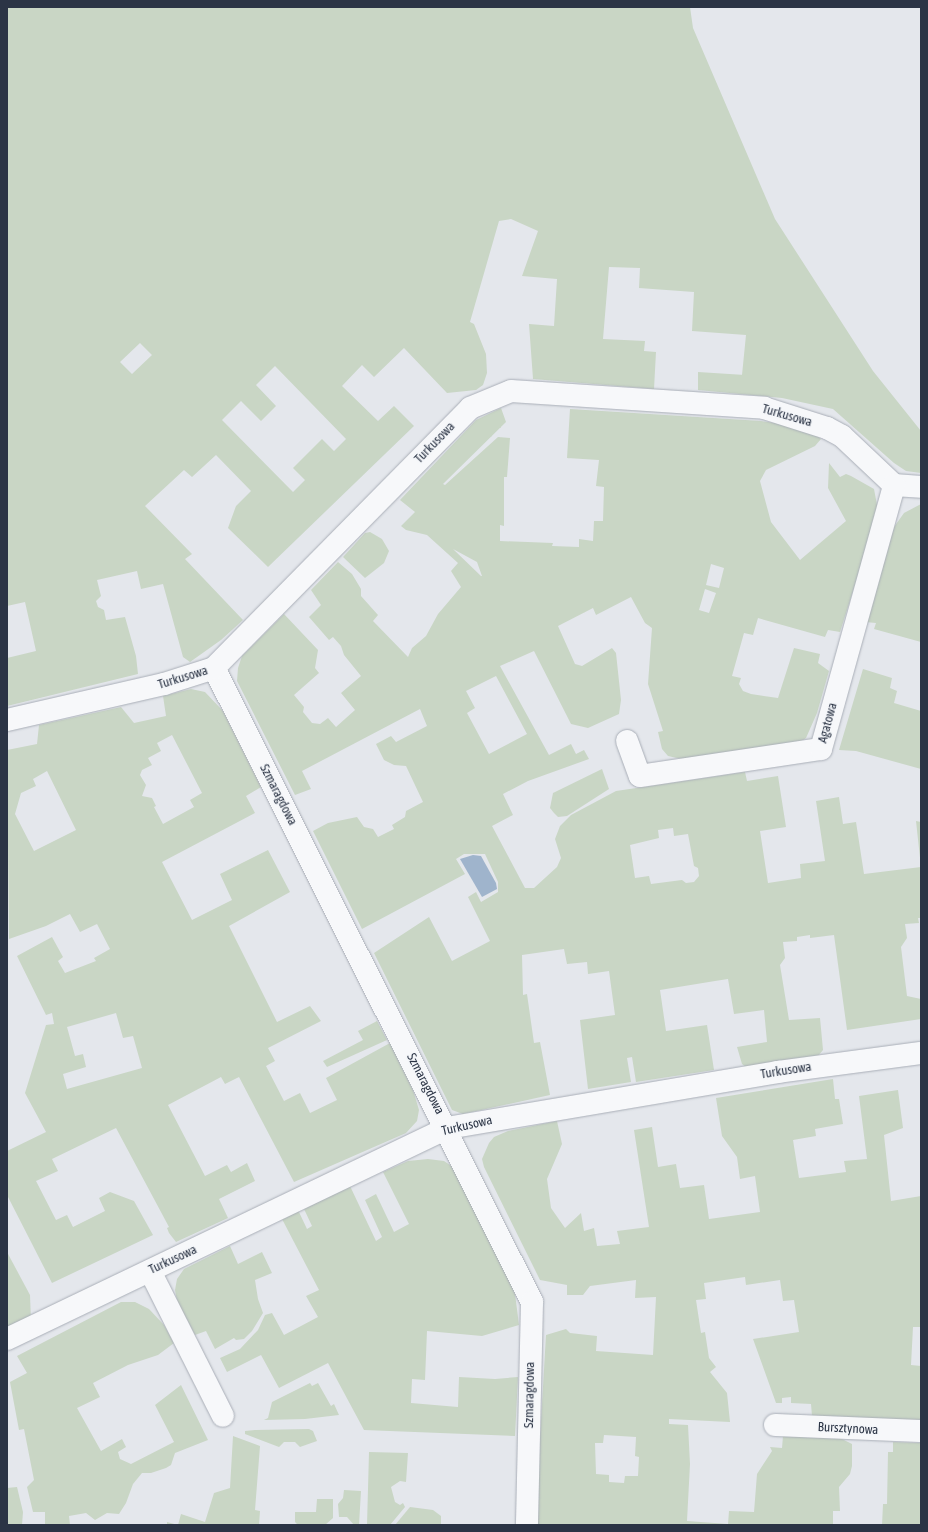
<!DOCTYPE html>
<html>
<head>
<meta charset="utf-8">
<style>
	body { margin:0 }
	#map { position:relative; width:928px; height:1532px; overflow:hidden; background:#e4e7ec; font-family:"Asap Condensed",sans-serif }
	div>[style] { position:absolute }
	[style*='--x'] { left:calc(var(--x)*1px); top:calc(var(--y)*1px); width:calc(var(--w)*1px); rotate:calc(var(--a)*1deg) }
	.green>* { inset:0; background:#c9d6c5 }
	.water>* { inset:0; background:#9fb4cc }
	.roads { filter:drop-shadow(0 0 1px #a9aeb7) drop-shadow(0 0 1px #a9aeb7) }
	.minor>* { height:22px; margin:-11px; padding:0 11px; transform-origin:11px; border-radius:11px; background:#f7f8fa }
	span { translate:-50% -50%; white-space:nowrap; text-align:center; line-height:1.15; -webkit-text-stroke:3px #f4f6f9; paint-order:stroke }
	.street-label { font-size:13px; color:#2b3445 }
	.frame { position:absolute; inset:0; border:8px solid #2b3445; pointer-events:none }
</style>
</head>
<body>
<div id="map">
	<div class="green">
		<div style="clip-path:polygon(evenodd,7px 7px,690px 7px,693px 28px,775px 219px,873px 371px,921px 431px,921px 473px,906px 471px,894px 463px,833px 409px,782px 398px,698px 390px,698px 372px,745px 375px,742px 375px,746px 335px,692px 331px,694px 292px,639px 288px,640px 268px,609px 267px,603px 339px,645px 341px,644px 351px,656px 352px,654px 389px,533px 379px,529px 324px,554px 326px,557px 279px,522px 276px,538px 231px,511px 219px,499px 221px,470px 322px,474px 324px,486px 354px,487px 373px,483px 385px,476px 390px,447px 393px,404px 348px,374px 377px,362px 365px,342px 386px,378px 421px,394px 406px,414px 426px,268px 567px,228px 528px,236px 506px,251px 491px,216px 455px,192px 477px,184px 470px,145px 506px,192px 554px,185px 559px,243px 620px,221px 640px,190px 662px,183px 657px,163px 584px,141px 589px,137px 571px,97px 580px,101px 596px,96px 601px,98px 607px,104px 610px,106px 620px,125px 617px,136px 656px,138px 674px,7px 706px,7px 658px,36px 651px,25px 602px,7px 606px,7px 7px,140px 343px,152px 355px,132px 374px,120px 362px,140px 343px,7px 7px,275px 366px,346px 439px,334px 451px,322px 439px,293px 468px,305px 480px,293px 492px,222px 420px,241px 401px,261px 421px,276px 406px,256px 385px,275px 366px)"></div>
		<div style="clip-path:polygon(evenodd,501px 408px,506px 422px,443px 484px,445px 485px,498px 437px,510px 438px,507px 477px,504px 477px,504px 526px,500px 525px,500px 541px,553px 543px,552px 546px,579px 547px,579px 539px,593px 541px,594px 521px,603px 521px,604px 487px,596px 486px,599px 460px,567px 458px,570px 409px,761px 421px,791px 425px,815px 434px,821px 439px,815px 446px,766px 470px,760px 481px,771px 522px,800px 560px,846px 521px,828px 488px,829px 463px,840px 477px,846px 474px,851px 476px,874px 489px,878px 510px,876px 519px,840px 632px,828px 630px,825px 637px,758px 618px,753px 635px,744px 633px,732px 676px,741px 678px,739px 684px,743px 691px,751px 694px,778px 698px,794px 648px,820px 654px,818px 663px,829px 671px,817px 713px,806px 738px,799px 743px,686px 760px,668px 756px,662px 749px,658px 732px,663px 731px,648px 684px,652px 628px,645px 623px,631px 597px,596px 615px,593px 608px,558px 626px,575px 664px,582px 666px,612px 648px,616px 653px,621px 700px,619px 714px,588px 728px,571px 724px,534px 651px,500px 666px,549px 755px,571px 744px,576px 754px,584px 750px,589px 759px,528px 781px,503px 794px,513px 815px,492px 826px,525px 888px,534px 888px,557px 867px,561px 858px,555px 839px,560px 826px,571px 815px,616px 791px,745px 772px,747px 781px,778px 776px,786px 827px,760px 831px,768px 883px,801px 878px,800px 864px,825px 861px,816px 801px,839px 797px,843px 824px,856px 822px,864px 874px,921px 867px,916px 821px,921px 822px,921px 918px,918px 918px,919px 923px,905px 924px,907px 938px,901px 947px,907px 996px,921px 999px,921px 1019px,847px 1030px,834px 935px,810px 938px,810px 935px,797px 937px,797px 941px,783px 942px,785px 958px,780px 965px,789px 1020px,820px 1018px,823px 1050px,818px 1056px,746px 1067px,742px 1064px,737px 1047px,767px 1042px,764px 1010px,734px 1014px,728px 979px,715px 981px,660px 990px,666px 1031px,707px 1025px,714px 1070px,636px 1082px,632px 1057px,627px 1058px,631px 1082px,588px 1089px,580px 1020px,615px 1015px,609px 971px,588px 974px,587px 962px,567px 964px,564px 949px,522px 955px,523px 995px,527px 994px,534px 1043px,540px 1042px,550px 1095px,463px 1114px,452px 1110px,374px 953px,429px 917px,452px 961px,490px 941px,468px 897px,476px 892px,481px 902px,498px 892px,498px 882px,485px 854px,464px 854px,456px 859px,465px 874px,362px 929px,313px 831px,328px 823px,357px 817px,364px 827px,373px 829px,378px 837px,394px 829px,392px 825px,405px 817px,406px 811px,423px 802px,406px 766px,394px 765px,384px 760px,376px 744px,391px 736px,396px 742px,427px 726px,420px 709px,302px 771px,311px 789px,295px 795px,237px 681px,238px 668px,242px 656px,284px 614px,318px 650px,315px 668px,319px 673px,294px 695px,304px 707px,303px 712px,312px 723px,320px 724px,328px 718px,336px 727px,355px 710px,341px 693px,361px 676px,344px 655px,341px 646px,333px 637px,329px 640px,309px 617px,321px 605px,311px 590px,338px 562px,352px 574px,361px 589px,361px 596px,378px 615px,373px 621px,408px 657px,412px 648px,426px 636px,438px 614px,461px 587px,451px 571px,458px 563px,427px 535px,406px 530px,401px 526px,415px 512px,400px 500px,476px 420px,501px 408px,453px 549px,477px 562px,482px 576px,481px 576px,453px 549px,501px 408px,711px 564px,724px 568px,719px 588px,706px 585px,711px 564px,501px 408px,705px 589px,716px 593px,709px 613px,699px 610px,705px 589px,501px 408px,496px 676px,527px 734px,489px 754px,467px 713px,475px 708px,466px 691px,496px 676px,501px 408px,673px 828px,674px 836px,688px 834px,694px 866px,698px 868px,699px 876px,694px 882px,686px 883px,682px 880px,651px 884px,649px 876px,635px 878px,630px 845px,659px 838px,658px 830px,673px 828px)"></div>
		<div style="clip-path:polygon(921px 504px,921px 642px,874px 629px,876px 623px,865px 622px,894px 527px,904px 513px)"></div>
		<div style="clip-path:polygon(370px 532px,382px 539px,389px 551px,384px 563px,365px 578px,343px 557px,365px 533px)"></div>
		<div style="clip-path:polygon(863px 669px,892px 678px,890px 688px,897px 691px,894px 703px,921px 711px,921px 769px,856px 751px,839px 750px)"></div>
		<div style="clip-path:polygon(evenodd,191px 689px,205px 692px,223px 711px,261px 787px,246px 796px,255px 813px,162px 862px,192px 920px,232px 900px,220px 874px,268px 850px,290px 892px,229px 926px,277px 1022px,310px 1006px,321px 1021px,268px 1048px,275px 1061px,266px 1066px,284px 1101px,300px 1093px,310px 1113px,337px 1100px,326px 1078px,390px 1043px,413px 1090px,419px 1110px,417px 1121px,406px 1133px,294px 1182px,239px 1077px,225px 1084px,221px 1077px,168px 1105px,205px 1176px,227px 1165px,231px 1172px,247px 1163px,255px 1181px,219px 1199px,228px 1218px,176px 1242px,169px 1233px,167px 1228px,169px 1227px,116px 1128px,52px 1159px,58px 1171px,36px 1181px,56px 1220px,67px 1215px,73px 1227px,105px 1211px,99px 1198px,110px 1192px,134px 1201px,153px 1235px,52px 1283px,7px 1195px,7px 1151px,46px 1132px,25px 1093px,46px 1025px,54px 1024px,52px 1013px,46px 1015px,17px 956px,52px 937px,63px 957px,58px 961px,65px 973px,96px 961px,94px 958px,110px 949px,97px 924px,80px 932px,70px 914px,46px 926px,9px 939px,7px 750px,37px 744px,39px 725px,121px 707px,134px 723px,166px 716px,163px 696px,191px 689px,172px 735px,202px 793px,190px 800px,194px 807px,163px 824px,154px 807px,156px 806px,152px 798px,142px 796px,146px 785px,140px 775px,142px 770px,152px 765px,148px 758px,161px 751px,157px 743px,172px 735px,191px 689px,47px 771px,76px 830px,34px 851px,15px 814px,21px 793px,36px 786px,33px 779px,47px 771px,191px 689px,116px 1013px,123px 1038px,133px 1036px,142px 1068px,67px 1089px,63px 1074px,86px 1067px,83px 1054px,75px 1056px,67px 1027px,116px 1013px)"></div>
		<div style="clip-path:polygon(602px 769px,609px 789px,567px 816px,558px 817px,554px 813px,550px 808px,553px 793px)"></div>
		<div style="clip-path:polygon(377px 1021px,387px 1040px,327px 1067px,323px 1061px,363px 1040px,358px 1031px)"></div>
		<div style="clip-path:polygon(evenodd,833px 1079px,835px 1099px,839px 1099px,843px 1124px,815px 1129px,816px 1136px,793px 1140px,799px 1178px,846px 1172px,844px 1161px,867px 1159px,859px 1096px,898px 1090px,903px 1128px,884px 1135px,891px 1201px,921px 1196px,921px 1327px,913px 1327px,911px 1365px,921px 1366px,921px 1421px,812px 1416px,811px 1404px,791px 1403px,791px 1397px,782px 1398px,782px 1403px,776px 1403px,753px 1339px,799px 1332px,794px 1300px,783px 1301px,780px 1280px,746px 1285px,745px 1277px,704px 1283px,706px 1299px,696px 1300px,701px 1333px,705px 1332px,709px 1358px,716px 1367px,710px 1372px,727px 1393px,730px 1422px,669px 1419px,669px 1424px,688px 1425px,690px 1464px,687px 1521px,728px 1524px,729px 1511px,754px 1512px,757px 1474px,772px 1451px,770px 1447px,782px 1448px,783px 1436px,842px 1439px,852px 1444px,852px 1466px,850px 1474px,839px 1487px,840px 1511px,833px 1511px,833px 1525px,535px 1525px,546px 1335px,566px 1329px,570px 1333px,597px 1336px,596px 1351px,653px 1355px,656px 1297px,635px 1298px,636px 1280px,590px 1286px,583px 1295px,567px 1295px,567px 1285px,540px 1280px,484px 1167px,482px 1159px,489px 1143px,494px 1137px,508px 1131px,557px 1121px,562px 1144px,547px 1179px,551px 1208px,565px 1228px,581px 1213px,584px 1231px,594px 1228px,597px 1246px,620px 1244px,617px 1231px,649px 1227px,634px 1130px,652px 1127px,658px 1167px,676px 1164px,680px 1188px,704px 1185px,709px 1219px,760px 1212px,755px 1176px,740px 1179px,737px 1157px,722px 1136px,716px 1098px,833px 1079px,604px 1435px,636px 1437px,635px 1456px,639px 1457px,638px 1476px,625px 1476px,624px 1483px,609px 1482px,609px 1475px,596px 1474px,595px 1443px,603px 1443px,604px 1435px)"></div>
		<div style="clip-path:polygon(428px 1159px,444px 1161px,453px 1167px,514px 1286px,519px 1325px,482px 1336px,427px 1331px,425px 1380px,412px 1379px,411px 1403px,458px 1407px,459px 1377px,495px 1379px,518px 1377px,515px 1436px,364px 1430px,328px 1363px,279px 1388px,261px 1355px,227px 1372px,220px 1358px,240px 1349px,258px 1330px,265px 1315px,272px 1313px,284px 1335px,318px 1317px,306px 1296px,319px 1290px,282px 1219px,298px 1210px,307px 1229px,312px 1226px,304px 1209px,350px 1186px,376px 1241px,382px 1237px,365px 1200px,376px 1194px,394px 1232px,409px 1224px,383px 1172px,408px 1161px)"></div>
		<div style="clip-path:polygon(230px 1246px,238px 1264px,262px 1252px,272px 1273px,255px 1280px,258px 1299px,263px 1313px,252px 1331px,244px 1339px,236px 1340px,234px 1338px,215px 1349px,206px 1331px,195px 1335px,177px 1301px,175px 1290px,177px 1279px,184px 1269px)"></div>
		<div style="clip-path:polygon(7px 1252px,30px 1295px,31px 1321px,7px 1332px)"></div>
		<div style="clip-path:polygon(121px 1302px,135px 1302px,149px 1309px,164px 1325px,174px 1343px,158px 1355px,128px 1365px,93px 1383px,100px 1397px,77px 1408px,101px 1451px,122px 1439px,126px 1447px,118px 1452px,120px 1459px,131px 1464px,174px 1442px,155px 1405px,181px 1385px,208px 1440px,175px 1453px,171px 1465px,166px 1468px,151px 1473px,142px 1473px,133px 1484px,126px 1503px,119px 1514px,107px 1513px,95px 1520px,86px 1513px,69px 1516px,70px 1525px,45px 1525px,45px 1512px,33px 1512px,27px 1487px,34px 1480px,24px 1429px,19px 1430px,10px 1382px,27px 1373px,17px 1356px)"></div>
		<div style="clip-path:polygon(310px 1383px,312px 1386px,318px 1383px,331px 1406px,334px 1404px,339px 1415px,305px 1419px,264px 1420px,268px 1418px,272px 1402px)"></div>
		<div style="clip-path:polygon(309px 1429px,313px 1431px,317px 1441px,300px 1447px,295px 1442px,284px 1442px,279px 1447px,245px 1434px,245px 1431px,255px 1430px)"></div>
		<div style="clip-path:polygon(233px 1436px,260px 1446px,255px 1510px,260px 1511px,259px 1525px,167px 1525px,167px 1522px,178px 1525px,181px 1514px,205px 1522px,214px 1493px,230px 1488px)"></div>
		<div style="clip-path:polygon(893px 1442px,921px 1443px,921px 1525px,882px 1525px,883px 1504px,887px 1504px,888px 1452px,893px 1452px)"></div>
		<div style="clip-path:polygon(369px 1452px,408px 1453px,406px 1482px,400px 1481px,391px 1487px,395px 1502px,400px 1505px,403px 1503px,405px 1507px,390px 1525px,367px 1525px)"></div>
		<div style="clip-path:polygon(17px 1487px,23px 1512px,22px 1525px,7px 1525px,7px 1488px)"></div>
		<div style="clip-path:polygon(344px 1490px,361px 1491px,359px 1525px,354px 1525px,347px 1517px,339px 1517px,338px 1504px,343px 1498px)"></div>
		<div style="clip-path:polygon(317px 1499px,333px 1499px,333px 1518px,325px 1525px,298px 1525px,295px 1522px,295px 1512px,316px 1512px)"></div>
		<div style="clip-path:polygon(410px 1507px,433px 1510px,441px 1516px,441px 1525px,395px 1525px)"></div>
	</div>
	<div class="water">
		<div style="clip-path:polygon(473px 855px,481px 856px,496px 883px,497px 889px,482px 897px,460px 859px)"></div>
	</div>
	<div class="roads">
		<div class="minor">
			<div style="--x:214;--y:668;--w:709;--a:63.36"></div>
			<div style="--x:532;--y:1302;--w:223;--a:91.3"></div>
			<div style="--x:7;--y:720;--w:161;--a:-12.9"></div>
			<div style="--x:164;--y:684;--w:52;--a:-17.7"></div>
			<div style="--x:214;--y:668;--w:365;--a:-45.4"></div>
			<div style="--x:470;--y:408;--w:44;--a:-22.5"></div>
			<div style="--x:511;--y:391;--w:254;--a:3.8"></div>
			<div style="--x:764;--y:408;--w:66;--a:17.6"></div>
			<div style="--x:827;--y:428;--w:17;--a:28"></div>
			<div style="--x:842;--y:436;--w:71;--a:43.3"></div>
			<div style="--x:894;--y:485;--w:27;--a:4"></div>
			<div style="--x:627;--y:741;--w:37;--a:70"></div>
			<div style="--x:640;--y:776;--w:183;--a:-8.5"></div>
			<div style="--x:821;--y:749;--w:274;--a:-74.5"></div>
			<div style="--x:150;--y:1271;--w:162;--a:63.3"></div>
			<div style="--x:7;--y:1339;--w:488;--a:-25.6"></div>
			<div style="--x:447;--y:1128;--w:336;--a:-9.6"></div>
			<div style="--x:778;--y:1072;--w:144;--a:-7.6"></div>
			<div style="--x:775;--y:1425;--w:146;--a:2.4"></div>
		</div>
	</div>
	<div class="street-label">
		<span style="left:787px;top:416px;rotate:16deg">Turkusowa</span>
		<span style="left:435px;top:443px;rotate:-46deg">Turkusowa</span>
		<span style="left:183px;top:678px;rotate:-17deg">Turkusowa</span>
		<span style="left:828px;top:723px;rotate:-75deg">Agatowa</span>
		<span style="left:278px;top:795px;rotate:63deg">Szmaragdowa</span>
		<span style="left:786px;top:1071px;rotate:-9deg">Turkusowa</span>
		<span style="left:425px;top:1084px;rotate:63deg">Szmaragdowa</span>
		<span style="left:467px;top:1126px;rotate:-13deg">Turkusowa</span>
		<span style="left:173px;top:1260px;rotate:-25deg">Turkusowa</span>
		<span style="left:530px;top:1395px;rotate:-89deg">Szmaragdowa</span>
		<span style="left:848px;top:1429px;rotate:3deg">Bursztynowa</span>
	</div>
	<div class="frame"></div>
</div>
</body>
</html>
